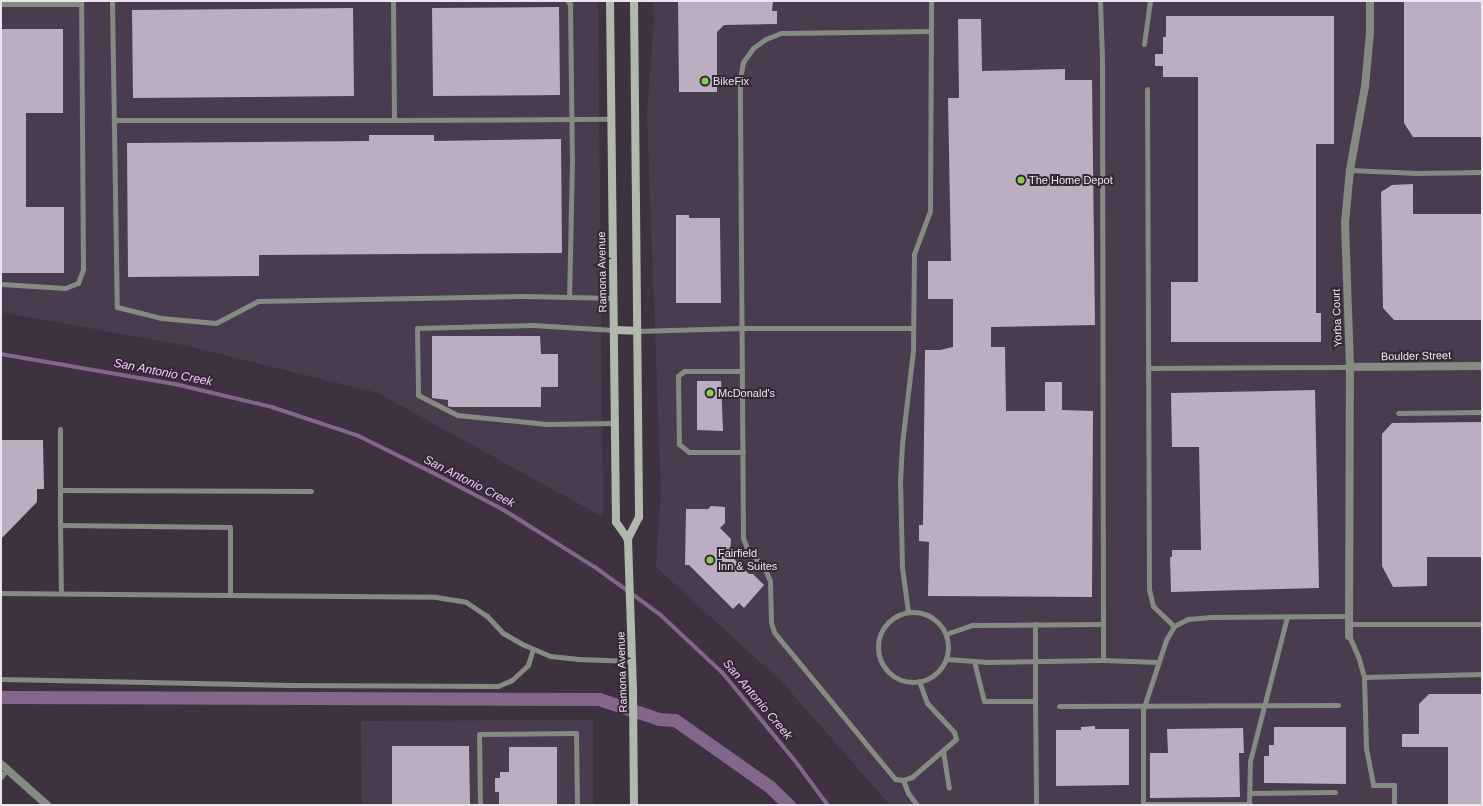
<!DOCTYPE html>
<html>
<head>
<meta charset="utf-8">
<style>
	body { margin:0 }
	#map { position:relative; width:1483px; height:806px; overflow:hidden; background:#3e3241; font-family:Arial,sans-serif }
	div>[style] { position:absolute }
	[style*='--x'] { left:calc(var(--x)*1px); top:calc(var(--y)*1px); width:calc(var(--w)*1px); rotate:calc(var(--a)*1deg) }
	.built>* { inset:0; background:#4b3b4f }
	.stream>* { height:3.5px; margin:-1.75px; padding:0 1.75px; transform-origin:1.75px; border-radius:1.75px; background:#83678a }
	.canal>* { height:13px; margin:-6.5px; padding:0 6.5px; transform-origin:6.5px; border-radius:6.5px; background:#83678a }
	.building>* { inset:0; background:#bcaec0 }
	.lane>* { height:5px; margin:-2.5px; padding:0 2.5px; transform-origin:2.5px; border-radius:2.5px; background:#858a82 }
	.lane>.ring { margin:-2.5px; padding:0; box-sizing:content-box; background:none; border:5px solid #858a82; border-radius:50% }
	.street>* { height:8px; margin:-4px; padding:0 4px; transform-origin:4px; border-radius:4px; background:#858a82 }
	.secondary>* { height:8px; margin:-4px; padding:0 4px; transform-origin:4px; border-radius:4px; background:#b1b9ac }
	.dots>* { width:11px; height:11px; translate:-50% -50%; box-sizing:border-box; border:2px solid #342837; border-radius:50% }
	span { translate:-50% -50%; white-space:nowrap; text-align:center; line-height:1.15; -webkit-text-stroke:4px #342837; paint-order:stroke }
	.poi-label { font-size:11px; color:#ece5ee }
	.left { translate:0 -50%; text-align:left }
	.street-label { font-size:11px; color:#ece5ee }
	.water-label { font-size:12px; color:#f1ccfa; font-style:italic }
	.frame { position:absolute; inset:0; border:2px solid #ece5ee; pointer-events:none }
</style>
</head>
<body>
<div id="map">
	<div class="built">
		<div style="clip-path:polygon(1px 1px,598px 1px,603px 517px,378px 393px,193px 347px,1px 312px)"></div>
		<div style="clip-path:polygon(653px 1px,1482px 1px,1482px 805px,890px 805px,782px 682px,656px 567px,661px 492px,647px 114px,654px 22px)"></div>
		<div style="clip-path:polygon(593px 720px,593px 805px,362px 805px,361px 721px)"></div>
	</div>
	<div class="stream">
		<div style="--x:1;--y:354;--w:177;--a:9.8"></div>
		<div style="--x:175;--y:384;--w:100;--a:13.3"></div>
		<div style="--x:272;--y:407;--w:92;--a:18.4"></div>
		<div style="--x:359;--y:436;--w:81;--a:26.3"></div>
		<div style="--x:432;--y:472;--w:81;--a:27.8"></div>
		<div style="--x:504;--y:510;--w:107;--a:32.1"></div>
		<div style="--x:595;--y:567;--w:82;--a:36"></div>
		<div style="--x:661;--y:615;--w:85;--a:43.1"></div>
		<div style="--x:723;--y:673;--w:112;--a:50.5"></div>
		<div style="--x:794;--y:759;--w:57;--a:53.5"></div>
	</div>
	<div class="canal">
		<div style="--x:1;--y:697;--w:598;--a:0.19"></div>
		<div style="--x:599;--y:699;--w:63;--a:18.4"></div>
		<div style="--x:659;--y:719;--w:16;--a:4"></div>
		<div style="--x:675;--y:720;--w:115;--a:35.1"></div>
		<div style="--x:769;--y:786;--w:28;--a:44"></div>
	</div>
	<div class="building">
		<div style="clip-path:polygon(678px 1px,773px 1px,772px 11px,777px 11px,777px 24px,724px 25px,717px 32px,717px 92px,679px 92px)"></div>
		<div style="clip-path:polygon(1404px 1px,1482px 1px,1482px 137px,1413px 137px,1404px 123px)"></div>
		<div style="clip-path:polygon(559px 7px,560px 95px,433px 96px,432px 8px)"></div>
		<div style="clip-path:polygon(353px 8px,354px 96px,133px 98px,132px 10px)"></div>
		<div style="clip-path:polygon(1166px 16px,1334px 16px,1334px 144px,1316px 144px,1316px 313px,1321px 313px,1321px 342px,1171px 342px,1171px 282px,1198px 282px,1198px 77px,1163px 77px,1163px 66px,1155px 66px,1155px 54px,1163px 54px,1163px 37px,1166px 37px)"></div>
		<div style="clip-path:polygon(958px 19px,981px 19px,982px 71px,1065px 69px,1065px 80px,1092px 80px,1095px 325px,991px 327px,991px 347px,1005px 347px,1006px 411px,1045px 411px,1045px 382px,1062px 382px,1062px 410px,1093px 411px,1092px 597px,928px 596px,929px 542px,919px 541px,919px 525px,923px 525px,925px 350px,940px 350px,953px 347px,953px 299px,928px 299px,928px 261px,951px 261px,948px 98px,959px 98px)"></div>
		<div style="clip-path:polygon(1px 29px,63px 29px,63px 113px,26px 113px,26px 207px,64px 207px,64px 273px,1px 273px)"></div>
		<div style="clip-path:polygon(369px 135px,434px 135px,434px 141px,561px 139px,562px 253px,259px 255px,259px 276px,128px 277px,127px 143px,369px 141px)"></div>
		<div style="clip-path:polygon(1413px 184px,1413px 214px,1482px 214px,1482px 320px,1394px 320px,1383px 308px,1381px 192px,1392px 185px)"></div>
		<div style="clip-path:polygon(676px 215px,689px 215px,689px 218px,720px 218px,721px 303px,676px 303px)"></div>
		<div style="clip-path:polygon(432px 336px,540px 336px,541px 354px,558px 354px,558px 387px,541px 387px,541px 407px,451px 407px,448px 406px,448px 400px,432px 398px)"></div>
		<div style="clip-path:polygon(697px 381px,721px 381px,723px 431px,697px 430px)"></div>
		<div style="clip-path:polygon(1315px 390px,1319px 588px,1171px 592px,1170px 557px,1172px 557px,1172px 550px,1201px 550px,1199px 447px,1172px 447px,1171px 393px)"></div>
		<div style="clip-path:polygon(1482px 422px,1482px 557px,1427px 557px,1427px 586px,1393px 587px,1382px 566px,1382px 434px,1392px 423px)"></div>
		<div style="clip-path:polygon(1px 440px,43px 440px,44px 489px,37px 489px,37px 502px,1px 539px)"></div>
		<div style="clip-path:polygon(711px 506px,725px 507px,725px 523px,720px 528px,731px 539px,730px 555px,749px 574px,753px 574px,764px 585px,744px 608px,739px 603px,733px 609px,689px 565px,685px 565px,686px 509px,708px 509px)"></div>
		<div style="clip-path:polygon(1429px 694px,1482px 694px,1482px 805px,1448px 805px,1448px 747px,1402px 747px,1402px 734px,1419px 734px,1419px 704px)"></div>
		<div style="clip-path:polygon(1095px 726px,1095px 729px,1129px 729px,1129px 785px,1056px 786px,1056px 730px,1081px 730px,1081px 727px)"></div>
		<div style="clip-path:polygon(1274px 727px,1346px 727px,1346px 784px,1264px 783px,1264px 756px,1269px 756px,1269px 745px,1274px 745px)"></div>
		<div style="clip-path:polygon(1243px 728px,1244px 753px,1239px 753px,1240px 797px,1150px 798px,1150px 753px,1168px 753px,1167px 729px)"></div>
		<div style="clip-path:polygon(392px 746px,469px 746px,470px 804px,392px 804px)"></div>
		<div style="clip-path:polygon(509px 747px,557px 747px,557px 805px,499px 805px,499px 792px,495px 792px,495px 778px,500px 778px,500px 772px,509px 772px)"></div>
	</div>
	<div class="lane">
		<div style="--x:112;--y:1;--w:306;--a:89.1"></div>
		<div style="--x:117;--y:307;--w:45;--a:14"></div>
		<div style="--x:161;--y:318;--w:55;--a:5.2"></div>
		<div style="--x:216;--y:323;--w:47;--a:-27.6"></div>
		<div style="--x:258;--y:301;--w:266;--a:-1.1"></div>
		<div style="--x:524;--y:296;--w:89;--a:1.3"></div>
		<div style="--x:393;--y:1;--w:119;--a:89.5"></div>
		<div style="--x:394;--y:120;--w:217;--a:-0.3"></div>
		<div style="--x:568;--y:1;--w:4;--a:56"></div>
		<div style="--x:570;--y:4;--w:155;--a:89.3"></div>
		<div style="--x:572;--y:159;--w:138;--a:91.2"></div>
		<div style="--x:1100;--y:1;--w:58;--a:88"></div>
		<div style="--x:1102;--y:59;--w:601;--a:89.9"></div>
		<div style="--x:1;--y:4;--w:80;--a:0"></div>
		<div style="--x:81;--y:4;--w:3;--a:-90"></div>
		<div style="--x:1144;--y:44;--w:43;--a:-82.1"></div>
		<div style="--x:1147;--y:89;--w:500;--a:89.77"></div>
		<div style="--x:1149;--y:589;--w:17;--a:77"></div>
		<div style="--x:1153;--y:606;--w:29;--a:44"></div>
		<div style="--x:114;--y:120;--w:280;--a:0"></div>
		<div style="--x:1350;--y:170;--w:67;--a:2.6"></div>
		<div style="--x:1417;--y:173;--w:65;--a:-0.9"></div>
		<div style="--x:1;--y:284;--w:64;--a:3.6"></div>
		<div style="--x:65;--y:288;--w:14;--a:-21"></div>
		<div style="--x:78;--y:283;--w:15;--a:-70"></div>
		<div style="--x:83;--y:269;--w:265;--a:-90.4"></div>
		<div style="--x:614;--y:330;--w:82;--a:-176.5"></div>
		<div style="--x:532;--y:325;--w:115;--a:178.5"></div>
		<div style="--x:417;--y:328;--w:67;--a:89.1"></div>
		<div style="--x:418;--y:395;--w:44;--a:27.1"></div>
		<div style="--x:457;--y:415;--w:90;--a:5.7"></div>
		<div style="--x:547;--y:424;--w:68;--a:-0.8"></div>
		<div style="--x:637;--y:331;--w:104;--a:-1.7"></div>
		<div style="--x:741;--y:328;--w:172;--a:0"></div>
		<div style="--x:1148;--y:368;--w:202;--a:-0.3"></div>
		<div style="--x:742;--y:371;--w:58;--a:180"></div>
		<div style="--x:684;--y:371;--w:8;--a:140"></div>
		<div style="--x:678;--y:376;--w:68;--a:89.2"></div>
		<div style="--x:679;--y:444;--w:13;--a:39"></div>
		<div style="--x:689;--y:452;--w:54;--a:0"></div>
		<div style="--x:1398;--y:413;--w:84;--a:-0.7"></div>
		<div style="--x:60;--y:429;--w:96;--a:90"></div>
		<div style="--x:60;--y:525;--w:170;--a:0.7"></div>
		<div style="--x:230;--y:527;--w:68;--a:90"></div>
		<div style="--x:60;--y:490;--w:251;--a:0.2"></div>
		<div style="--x:60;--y:525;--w:68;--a:89.2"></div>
		<div style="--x:1;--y:593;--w:435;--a:0.5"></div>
		<div style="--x:436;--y:597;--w:30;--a:9"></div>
		<div style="--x:466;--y:602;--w:25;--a:34"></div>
		<div style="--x:487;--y:616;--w:23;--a:47"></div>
		<div style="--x:503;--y:633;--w:22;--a:30"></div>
		<div style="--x:522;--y:644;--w:30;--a:23"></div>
		<div style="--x:550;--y:656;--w:27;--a:6"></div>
		<div style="--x:577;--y:659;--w:56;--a:2"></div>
		<div style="--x:908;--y:612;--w:45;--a:-97.6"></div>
		<div style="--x:902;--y:567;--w:85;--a:-91.3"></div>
		<div style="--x:900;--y:482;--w:38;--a:-87"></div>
		<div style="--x:902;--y:444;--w:95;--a:-83.3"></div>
		<div style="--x:913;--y:350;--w:96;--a:-89.4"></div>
		<div style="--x:914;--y:254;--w:46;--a:-69.6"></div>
		<div style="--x:930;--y:211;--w:210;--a:-89.7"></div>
		<div class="ring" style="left:878px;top:612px;width:65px;height:65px"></div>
		<div style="--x:1349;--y:624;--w:133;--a:0"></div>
		<div style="--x:946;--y:634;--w:28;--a:-19"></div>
		<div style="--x:972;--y:625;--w:131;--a:-0.4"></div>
		<div style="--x:1349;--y:636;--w:22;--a:66"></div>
		<div style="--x:1358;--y:656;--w:22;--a:74"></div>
		<div style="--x:1364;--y:677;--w:71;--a:88.4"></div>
		<div style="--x:1366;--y:748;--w:38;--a:79"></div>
		<div style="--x:1373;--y:785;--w:21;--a:0"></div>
		<div style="--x:1394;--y:785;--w:20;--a:90"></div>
		<div style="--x:946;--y:659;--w:39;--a:4"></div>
		<div style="--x:985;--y:662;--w:118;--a:-1"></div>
		<div style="--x:1103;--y:660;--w:55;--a:2.1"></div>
		<div style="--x:974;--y:661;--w:41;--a:76"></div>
		<div style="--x:984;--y:701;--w:51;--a:0"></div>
		<div style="--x:1035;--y:701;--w:77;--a:-90"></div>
		<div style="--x:1364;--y:677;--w:118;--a:-1.5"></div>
		<div style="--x:1;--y:679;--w:287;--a:1.2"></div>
		<div style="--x:288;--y:685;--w:210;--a:0.3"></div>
		<div style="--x:498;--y:686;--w:15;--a:-23"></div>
		<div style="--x:512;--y:680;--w:22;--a:-43"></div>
		<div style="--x:528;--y:665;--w:17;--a:-73"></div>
		<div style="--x:919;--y:681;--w:23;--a:70"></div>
		<div style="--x:927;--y:703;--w:40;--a:47"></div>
		<div style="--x:954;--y:732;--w:7;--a:74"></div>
		<div style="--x:956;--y:739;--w:58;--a:139.2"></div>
		<div style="--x:912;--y:777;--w:9;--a:162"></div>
		<div style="--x:903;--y:780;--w:8;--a:-173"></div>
		<div style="--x:895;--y:779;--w:190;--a:-129.5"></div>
		<div style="--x:774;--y:632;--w:10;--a:-107"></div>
		<div style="--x:771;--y:622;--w:41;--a:-91.4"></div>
		<div style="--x:770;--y:581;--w:13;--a:-113"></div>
		<div style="--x:765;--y:569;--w:28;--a:-131"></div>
		<div style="--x:747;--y:548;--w:11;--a:-112"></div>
		<div style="--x:743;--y:538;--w:459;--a:-90.4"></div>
		<div style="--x:740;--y:79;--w:17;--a:-80"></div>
		<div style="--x:743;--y:62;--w:17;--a:-54"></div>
		<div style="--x:753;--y:48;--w:16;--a:-35"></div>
		<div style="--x:766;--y:39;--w:16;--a:-22"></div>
		<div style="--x:781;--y:33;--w:150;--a:-0.8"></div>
		<div style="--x:1035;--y:701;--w:104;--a:89.4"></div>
		<div style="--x:1059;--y:706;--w:279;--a:-0.2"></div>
		<div style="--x:943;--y:751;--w:37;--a:81"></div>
		<div style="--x:1;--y:777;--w:10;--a:-53"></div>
		<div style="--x:903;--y:780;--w:14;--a:69"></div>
		<div style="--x:908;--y:793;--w:15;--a:53"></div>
		<div style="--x:1250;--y:793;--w:85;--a:-0.7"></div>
		<div style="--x:1143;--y:804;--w:107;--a:0"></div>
		<div style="--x:480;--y:805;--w:71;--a:-90.8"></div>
		<div style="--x:479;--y:734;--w:97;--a:-0.6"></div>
		<div style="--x:576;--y:733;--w:72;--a:89.2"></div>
		<div style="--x:1143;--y:805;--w:95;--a:-90"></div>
		<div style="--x:1143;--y:710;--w:74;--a:-71.8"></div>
		<div style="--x:1166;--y:640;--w:16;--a:-60"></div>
		<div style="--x:1174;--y:626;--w:16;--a:-27"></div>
		<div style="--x:1188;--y:619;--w:23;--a:-5"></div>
		<div style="--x:1211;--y:617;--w:138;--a:-0.4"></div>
		<div style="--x:1249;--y:805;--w:44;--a:-88.7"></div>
		<div style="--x:1250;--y:761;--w:149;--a:-75.6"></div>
	</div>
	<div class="street">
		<div style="--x:1350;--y:367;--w:132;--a:-0.4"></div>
		<div style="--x:1349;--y:636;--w:269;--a:-89.8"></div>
		<div style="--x:1350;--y:367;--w:144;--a:-92"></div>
		<div style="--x:1345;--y:223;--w:53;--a:-84.6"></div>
		<div style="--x:1350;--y:170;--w:84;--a:-79.8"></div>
		<div style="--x:1365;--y:87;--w:54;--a:-84.7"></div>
		<div style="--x:1370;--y:33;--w:32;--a:-90"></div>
		<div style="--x:1;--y:764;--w:62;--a:41.7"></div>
	</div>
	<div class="secondary">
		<div style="--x:610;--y:1;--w:521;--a:89.34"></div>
		<div style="--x:616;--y:522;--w:21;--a:55"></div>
		<div style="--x:634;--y:1;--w:516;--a:89.44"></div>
		<div style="--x:639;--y:517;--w:25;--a:117"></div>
		<div style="--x:628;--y:539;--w:154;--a:88.1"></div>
		<div style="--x:633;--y:693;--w:112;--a:89.5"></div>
		<div style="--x:614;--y:330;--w:23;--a:2"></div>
	</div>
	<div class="dots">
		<div style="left:705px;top:81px;background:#8ace47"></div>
		<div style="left:1021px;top:180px;background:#8ace47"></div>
		<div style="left:710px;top:393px;background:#8ace47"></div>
		<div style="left:710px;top:560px;background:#8ace47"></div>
	</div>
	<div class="poi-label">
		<span class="left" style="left:713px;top:81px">BikeFix</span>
		<span class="left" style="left:1029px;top:180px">The Home Depot</span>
		<span class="left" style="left:718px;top:393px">McDonald's</span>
		<span class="left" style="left:718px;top:560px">Fairfield<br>Inn &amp; Suites</span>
	</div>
	<div class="street-label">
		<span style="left:602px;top:272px;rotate:-91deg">Ramona Avenue</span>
		<span style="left:1337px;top:318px;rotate:-92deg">Yorba Court</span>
		<span style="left:1416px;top:356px;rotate:-1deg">Boulder Street</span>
		<span style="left:622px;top:672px;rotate:-92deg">Ramona Avenue</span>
	</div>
	<div class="water-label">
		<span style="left:163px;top:373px;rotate:11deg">San Antonio Creek</span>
		<span style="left:469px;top:482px;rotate:27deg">San Antonio Creek</span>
		<span style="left:757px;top:700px;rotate:50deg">San Antonio Creek</span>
	</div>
	<div class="frame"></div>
</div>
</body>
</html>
